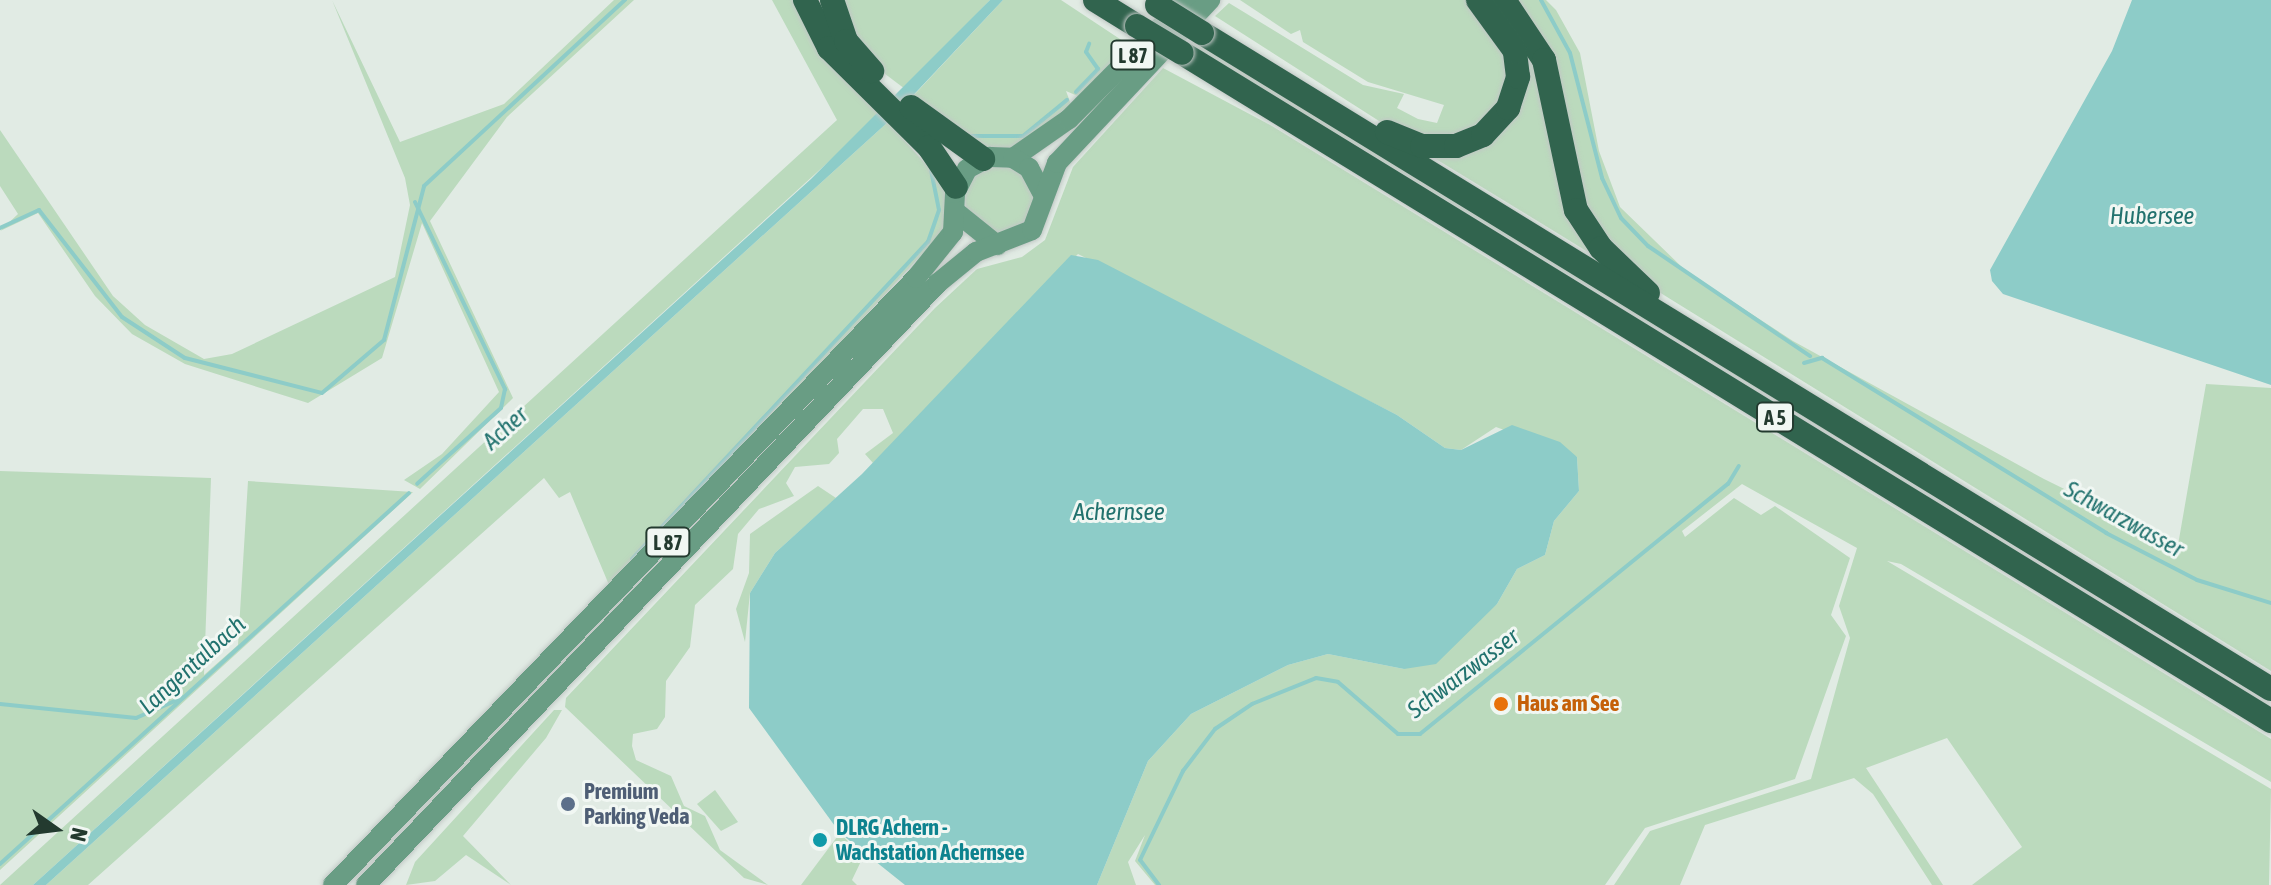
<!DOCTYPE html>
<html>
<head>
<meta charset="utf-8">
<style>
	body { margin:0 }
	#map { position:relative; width:2271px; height:885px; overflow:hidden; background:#e1ebe4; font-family:"Asap Condensed",sans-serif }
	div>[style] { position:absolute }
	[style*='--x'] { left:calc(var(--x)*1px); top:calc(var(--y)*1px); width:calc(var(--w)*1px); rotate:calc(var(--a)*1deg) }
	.green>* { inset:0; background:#bbdabd }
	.round { border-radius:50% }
	.water>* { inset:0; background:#8dccc8 }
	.stream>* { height:4px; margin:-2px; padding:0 2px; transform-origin:2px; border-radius:2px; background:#8dccc8 }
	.roads { filter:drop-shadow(0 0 2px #c1c8c5) drop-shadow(0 0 2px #c1c8c5) }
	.primary>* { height:20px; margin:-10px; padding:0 10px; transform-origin:10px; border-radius:10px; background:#699d84 }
	.highway>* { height:24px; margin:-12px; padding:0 12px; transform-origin:12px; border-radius:12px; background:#31644e }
	.bridges { filter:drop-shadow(0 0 2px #c1c8c5) drop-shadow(0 0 2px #c1c8c5) }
	.highway-bridge>* { height:24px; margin:-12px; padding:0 12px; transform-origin:12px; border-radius:12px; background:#31644e }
	.dots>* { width:22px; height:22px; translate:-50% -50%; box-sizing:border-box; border:4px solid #f1f7f3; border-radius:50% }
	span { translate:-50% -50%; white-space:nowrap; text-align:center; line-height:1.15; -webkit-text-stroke:6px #f1f7f3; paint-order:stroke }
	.shield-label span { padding:2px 6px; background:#f1f7f3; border:2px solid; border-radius:6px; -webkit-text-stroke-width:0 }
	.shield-label { font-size:20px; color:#233a2f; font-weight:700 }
	.food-label { font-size:22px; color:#c56008; font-weight:700 }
	.left { translate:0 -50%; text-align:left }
	.service-label { font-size:22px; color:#4e5e75; font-weight:700 }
	.culture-label { font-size:22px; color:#0d838f; font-weight:700 }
	.water-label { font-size:24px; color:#21726e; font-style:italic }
	.north { position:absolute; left:16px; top:789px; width:80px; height:80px; -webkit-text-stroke:6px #f1f7f3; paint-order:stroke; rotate:104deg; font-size:22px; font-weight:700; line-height:32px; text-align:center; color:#233a2f }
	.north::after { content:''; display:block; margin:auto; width:28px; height:36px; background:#233a2f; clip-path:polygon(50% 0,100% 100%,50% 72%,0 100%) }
</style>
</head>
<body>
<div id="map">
	<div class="green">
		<div style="clip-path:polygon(332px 0,400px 142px,504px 104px,614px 0,634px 0,507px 117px,430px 221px,513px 398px,420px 489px,404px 480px,442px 454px,499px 392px,422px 223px,382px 358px,308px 403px,185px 364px,132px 334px,95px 296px,38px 213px,0 231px,18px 214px,0 186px,0 130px,113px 296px,145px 325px,204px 359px,232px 354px,395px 277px,410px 205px,405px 178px)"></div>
		<div style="clip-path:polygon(772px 0,799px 0,880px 115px,33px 885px,0 885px,837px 120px)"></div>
		<div style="clip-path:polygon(837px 0,990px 0,905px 89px,872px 64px)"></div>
		<div style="clip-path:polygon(1003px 0,1061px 0,1132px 47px,1080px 97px,1066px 91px,1072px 107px,1015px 148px,984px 149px,913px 96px)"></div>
		<div style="clip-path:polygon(1240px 0,1470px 0,1512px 62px,1497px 115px,1449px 142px,1390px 128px,1215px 16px,1229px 3px,1363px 85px,1404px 94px,1397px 108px,1418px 119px,1437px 123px,1444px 105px,1368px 82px,1303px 42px,1300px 30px,1291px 34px)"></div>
		<div style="clip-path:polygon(1513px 0,1546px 0,1556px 10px,1580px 53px,1599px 151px,1620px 207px,1687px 272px,1793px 341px,2044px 479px,2178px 545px,2206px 384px,2271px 388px,2271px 671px,1659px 292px,1598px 237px)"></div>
		<div style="clip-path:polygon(1193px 41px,1921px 488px,1943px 502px,1190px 44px)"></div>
		<div style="clip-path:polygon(1528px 41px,1593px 255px,1431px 156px,1476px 145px)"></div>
		<div style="clip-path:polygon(1163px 68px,1272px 126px,2271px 739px,2271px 782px,1901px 564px,1887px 561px,2271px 789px,2269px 885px,1972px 885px,2022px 847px,1947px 738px,1866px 768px,1943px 885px,1932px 885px,1873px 794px,1854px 778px,1705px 825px,1680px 885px,1614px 885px,1650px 831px,1811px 779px,1850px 638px,1839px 606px,1857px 548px,1742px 484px,1682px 531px,1685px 537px,1734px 498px,1761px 515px,1775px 506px,1850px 558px,1831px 615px,1846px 636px,1795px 779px,1645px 828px,1605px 885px,1155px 885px,1135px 861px,1145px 835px,1128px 862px,1136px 885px,1097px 885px,1148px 761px,1191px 714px,1288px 665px,1328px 654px,1404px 669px,1497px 604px,1517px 569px,1545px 555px,1554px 521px,1579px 491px,1577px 457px,1496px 427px,1461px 450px,1445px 448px,1397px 415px,1078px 254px,873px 463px,865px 454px,893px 433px,883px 409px,863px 409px,837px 439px,839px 453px,829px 464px,795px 467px,786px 483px,794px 496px,759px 509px,738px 534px,733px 569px,695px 605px,690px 647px,666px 681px,665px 717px,657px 729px,633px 734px,632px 746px,636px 760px,671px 776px,684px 806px,705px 816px,720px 850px,768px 885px,744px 878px,565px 707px,566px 698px,935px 308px,977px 269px,1022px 257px,1045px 240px,1073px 167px)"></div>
		<div style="clip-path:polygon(888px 122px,946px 187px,944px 230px,612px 592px,570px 492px,559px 498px,544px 478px,88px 885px,46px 885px)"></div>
		<div class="round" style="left:965px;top:165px;width:68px;height:68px"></div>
		<div style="clip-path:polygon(0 471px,211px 478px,204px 675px,238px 645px,248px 481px,413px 492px,0 870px)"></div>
		<div style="clip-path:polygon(818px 486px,836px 498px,775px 553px,750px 593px,745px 642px,736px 609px,749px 573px,750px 534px)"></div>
		<div style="clip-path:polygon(554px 710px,562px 710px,546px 738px,463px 836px,511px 885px,466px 855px,435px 881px,406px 885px,415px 862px)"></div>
		<div style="clip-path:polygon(715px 790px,738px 822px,721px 831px,697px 804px)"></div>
		<div style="clip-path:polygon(840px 833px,863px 857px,852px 880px,857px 885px,801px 885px)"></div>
	</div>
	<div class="water">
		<div style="clip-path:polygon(990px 0,1003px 0,888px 122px,46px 885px,33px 885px,811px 179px)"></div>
		<div style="clip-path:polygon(2132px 0,2271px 0,2271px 385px,2003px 294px,1992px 281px,1990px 270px,2112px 51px)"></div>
		<div style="clip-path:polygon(1071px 255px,1098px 260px,1397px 415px,1445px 448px,1461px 450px,1512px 425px,1560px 442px,1577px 457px,1579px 491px,1554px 521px,1545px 555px,1517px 569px,1497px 604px,1436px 664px,1404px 669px,1328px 654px,1288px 665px,1191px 714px,1148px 761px,1097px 885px,905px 885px,840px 833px,749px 708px,750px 593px,775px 553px,862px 474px)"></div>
	</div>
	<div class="stream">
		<div style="--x:1541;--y:0;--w:60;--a:61.3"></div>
		<div style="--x:1570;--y:53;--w:129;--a:75.6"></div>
		<div style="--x:1602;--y:178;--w:44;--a:64.6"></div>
		<div style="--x:1621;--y:218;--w:39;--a:46"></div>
		<div style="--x:1648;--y:246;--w:196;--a:34.2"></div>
		<div style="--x:1076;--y:92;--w:32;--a:-46"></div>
		<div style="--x:1098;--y:69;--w:21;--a:-125"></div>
		<div style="--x:1086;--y:52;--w:9;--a:-69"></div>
		<div style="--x:964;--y:136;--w:59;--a:0"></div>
		<div style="--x:1023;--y:136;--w:57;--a:-39.3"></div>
		<div style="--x:415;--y:202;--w:208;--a:64.3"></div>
		<div style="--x:505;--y:389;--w:19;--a:102"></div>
		<div style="--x:501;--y:408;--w:113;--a:137.9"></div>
		<div style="--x:0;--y:228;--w:43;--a:-24.8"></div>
		<div style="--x:39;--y:210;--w:135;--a:52.2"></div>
		<div style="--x:122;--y:317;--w:75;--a:33.1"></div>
		<div style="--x:185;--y:358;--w:141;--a:14.3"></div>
		<div style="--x:322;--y:393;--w:82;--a:-40.5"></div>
		<div style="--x:384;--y:340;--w:159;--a:-75.4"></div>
		<div style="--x:424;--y:186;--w:274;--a:-42.8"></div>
		<div style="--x:1804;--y:363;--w:19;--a:-16"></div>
		<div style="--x:1822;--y:358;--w:334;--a:31.6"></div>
		<div style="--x:2106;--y:533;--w:102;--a:27.3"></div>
		<div style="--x:2197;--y:580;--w:77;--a:17.3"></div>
		<div style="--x:632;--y:559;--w:434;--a:-47"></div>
		<div style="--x:928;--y:242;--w:34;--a:-71"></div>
		<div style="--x:939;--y:210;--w:41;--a:-101.3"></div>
		<div style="--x:0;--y:704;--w:137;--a:5.9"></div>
		<div style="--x:136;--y:718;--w:52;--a:-23.6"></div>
		<div style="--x:0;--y:864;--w:552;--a:-42.21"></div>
		<div style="--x:1159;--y:885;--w:31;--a:-127"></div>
		<div style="--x:1140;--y:860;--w:99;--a:-64.2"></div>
		<div style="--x:1183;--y:771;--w:53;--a:-52.7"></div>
		<div style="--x:1215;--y:729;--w:45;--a:-34"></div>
		<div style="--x:1252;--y:704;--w:69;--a:-22.1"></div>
		<div style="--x:1316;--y:678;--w:22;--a:10"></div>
		<div style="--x:1338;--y:682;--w:79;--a:40.9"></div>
		<div style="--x:1398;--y:734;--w:22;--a:0"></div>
		<div style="--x:1420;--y:734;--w:397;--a:-39.1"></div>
		<div style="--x:1728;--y:484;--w:21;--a:-59"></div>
	</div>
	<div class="roads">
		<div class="primary">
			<div style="--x:1013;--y:158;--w:68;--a:-34.9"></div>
			<div style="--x:1069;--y:119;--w:168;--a:-45.2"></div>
			<div style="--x:956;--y:212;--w:53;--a:38.8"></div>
			<div style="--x:333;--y:885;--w:842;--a:-46.16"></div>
			<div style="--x:916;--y:278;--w:59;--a:-51.2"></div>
			<div style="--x:953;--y:232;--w:39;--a:-87"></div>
			<div style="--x:955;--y:193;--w:27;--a:-63"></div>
			<div style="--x:967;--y:169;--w:26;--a:-28"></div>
			<div style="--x:990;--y:157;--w:23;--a:2"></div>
			<div style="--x:1013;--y:158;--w:19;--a:32"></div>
			<div style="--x:1029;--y:168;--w:30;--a:62"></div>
			<div style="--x:366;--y:885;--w:830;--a:-46.46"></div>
			<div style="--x:938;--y:283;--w:49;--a:-39.2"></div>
			<div style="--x:976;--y:252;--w:60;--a:-21.4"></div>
			<div style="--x:1032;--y:230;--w:72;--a:-69.5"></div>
			<div style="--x:1057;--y:163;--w:224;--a:-46.8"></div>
		</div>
		<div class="highway">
			<div style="--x:805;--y:0;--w:54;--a:63.4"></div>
			<div style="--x:829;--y:48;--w:141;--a:44.7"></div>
			<div style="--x:929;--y:147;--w:48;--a:56"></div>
			<div style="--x:832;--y:0;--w:43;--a:71.1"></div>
			<div style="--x:846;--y:41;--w:40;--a:49"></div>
			<div style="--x:1095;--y:0;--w:49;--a:31.8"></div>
			<div style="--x:1504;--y:0;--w:72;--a:56.3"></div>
			<div style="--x:1544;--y:60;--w:153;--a:78"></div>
			<div style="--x:1576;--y:210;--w:45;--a:56.7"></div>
			<div style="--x:1601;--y:248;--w:65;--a:43.8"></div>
			<div style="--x:1202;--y:33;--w:1254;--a:31.54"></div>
			<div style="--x:1182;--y:53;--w:1278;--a:31.53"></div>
			<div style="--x:911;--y:107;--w:89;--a:35.8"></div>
			<div style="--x:1387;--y:132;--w:38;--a:22"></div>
			<div style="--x:1422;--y:146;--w:34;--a:0"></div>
			<div style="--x:1456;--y:146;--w:29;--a:-22"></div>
			<div style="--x:1483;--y:135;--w:37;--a:-47"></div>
			<div style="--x:1508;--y:108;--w:33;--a:-72"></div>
			<div style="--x:1518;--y:77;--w:26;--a:-97"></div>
			<div style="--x:1515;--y:51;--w:63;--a:-126"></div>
		</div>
	</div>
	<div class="bridges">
		<div class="highway-bridge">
			<div style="--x:1157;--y:5;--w:53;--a:31.9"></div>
			<div style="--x:1137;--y:26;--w:52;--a:31"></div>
		</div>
	</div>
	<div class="dots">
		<div style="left:1501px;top:704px;background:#e8710a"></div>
		<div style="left:568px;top:804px;background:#5c6f8a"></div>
		<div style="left:820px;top:840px;background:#0f9aa8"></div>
	</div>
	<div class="shield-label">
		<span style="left:1133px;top:55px">L 87</span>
		<span style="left:1775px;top:417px">A 5</span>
		<span style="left:668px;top:542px">L 87</span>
	</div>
	<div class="food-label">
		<span class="left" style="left:1517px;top:704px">Haus am See</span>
	</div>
	<div class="service-label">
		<span class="left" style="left:584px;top:804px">Premium<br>Parking Veda</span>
	</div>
	<div class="culture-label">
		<span class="left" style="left:836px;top:840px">DLRG Achern -<br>Wachstation Achernsee</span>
	</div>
	<div class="water-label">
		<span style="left:2152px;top:216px">Hubersee</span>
		<span style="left:505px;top:428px;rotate:-42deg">Acher</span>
		<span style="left:1119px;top:512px">Achernsee</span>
		<span style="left:2124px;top:519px;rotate:29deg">Schwarzwasser</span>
		<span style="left:192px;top:665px;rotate:-42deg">Langentalbach</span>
		<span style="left:1463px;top:673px;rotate:-37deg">Schwarzwasser</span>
	</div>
	<div class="north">N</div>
</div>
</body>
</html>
